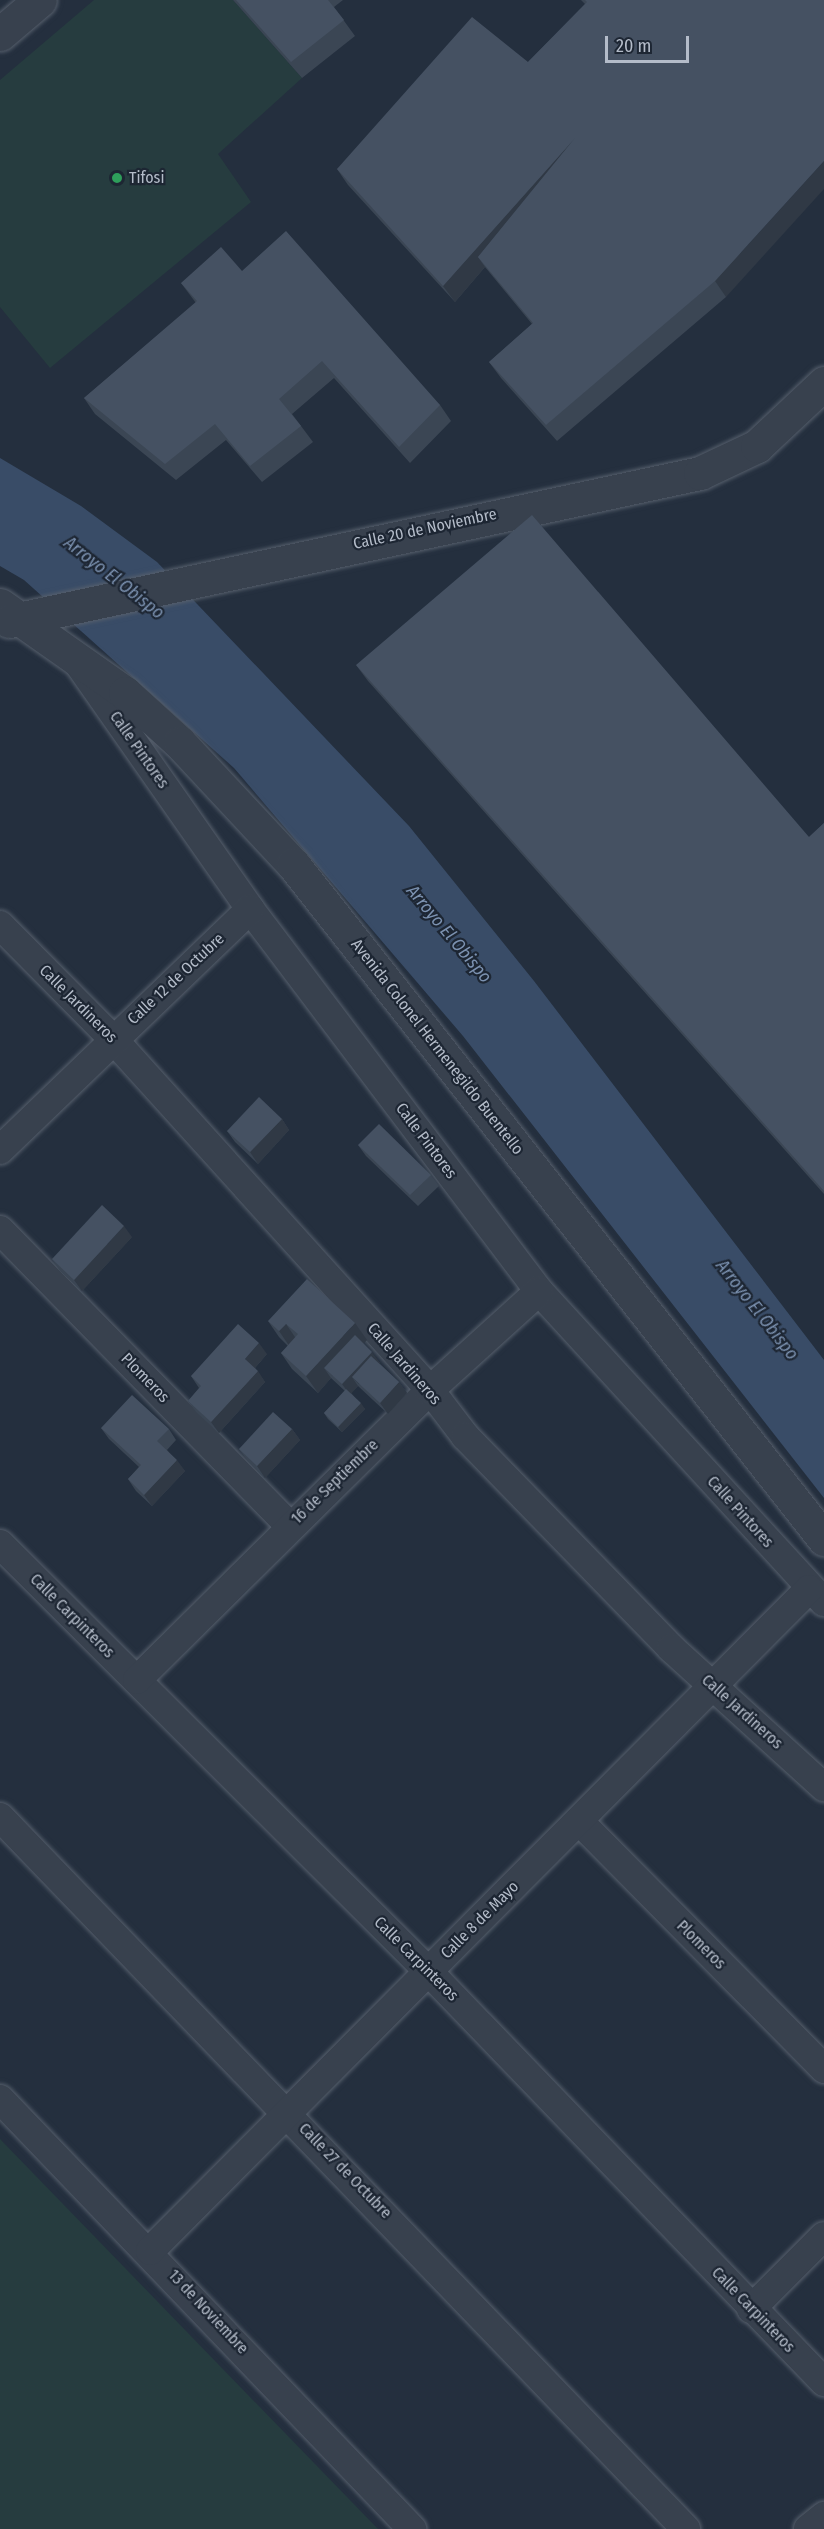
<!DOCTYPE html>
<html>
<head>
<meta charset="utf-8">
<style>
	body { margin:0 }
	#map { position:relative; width:824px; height:2529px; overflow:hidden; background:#242f3e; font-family:"Fira Sans Condensed",sans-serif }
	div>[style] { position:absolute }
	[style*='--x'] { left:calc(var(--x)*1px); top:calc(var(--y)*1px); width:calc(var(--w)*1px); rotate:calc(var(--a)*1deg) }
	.green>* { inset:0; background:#263c3f }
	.water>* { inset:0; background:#394c67 }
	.roads { filter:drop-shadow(0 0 2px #565f6c) drop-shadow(0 0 2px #565f6c) }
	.minor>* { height:28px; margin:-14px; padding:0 14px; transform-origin:14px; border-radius:14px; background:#38414e }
	.tertiary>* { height:33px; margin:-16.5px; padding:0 16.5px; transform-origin:16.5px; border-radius:16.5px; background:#38414e }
	.wall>* { inset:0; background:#3b4654 }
	.shaded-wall>* { inset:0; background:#303945 }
	.building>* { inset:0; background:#455162 }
	.dots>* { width:16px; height:16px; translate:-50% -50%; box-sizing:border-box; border:3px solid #1d2633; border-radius:50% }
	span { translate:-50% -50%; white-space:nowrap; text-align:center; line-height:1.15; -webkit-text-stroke:4.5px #1d2633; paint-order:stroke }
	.poi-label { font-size:16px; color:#b4bcc9 }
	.left { translate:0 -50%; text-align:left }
	.street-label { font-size:16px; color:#b4bcc9 }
	.water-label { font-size:18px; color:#7c92b1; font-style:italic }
	.scale { position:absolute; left:605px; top:36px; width:84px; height:27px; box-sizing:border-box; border:3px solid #b4bcc9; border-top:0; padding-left:8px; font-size:18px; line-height:21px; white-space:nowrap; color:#b4bcc9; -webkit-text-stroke:4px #1d2633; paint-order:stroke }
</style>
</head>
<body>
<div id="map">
	<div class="green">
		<div style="clip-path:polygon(94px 0,233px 0,302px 78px,218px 154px,251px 202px,50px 368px,0 307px,0 80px)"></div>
		<div style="clip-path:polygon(0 2139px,378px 2529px,0 2529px)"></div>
	</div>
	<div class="water">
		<div style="clip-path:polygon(0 458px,81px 506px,157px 562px,409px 826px,534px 981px,824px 1360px,824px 1498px,463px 1036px,234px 768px,24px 580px,0 566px)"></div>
	</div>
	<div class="roads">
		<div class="minor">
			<div style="--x:80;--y:666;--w:297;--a:55"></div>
			<div style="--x:250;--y:909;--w:479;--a:52.9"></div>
			<div style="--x:539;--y:1291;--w:422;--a:47.5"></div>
			<div style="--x:0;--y:925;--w:159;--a:45.3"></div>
			<div style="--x:112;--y:1038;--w:474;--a:47.9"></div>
			<div style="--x:430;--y:1390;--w:58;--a:52.7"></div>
			<div style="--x:465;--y:1436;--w:296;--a:45.8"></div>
			<div style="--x:671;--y:1648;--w:207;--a:42.3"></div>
			<div style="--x:0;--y:1150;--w:347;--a:-43.9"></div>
			<div style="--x:0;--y:1230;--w:414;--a:45.6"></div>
			<div style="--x:0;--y:1544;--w:605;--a:44.93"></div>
			<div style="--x:428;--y:1971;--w:571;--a:46.06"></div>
			<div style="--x:137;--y:1680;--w:412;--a:-44.7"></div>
			<div style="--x:430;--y:1390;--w:147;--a:-42.2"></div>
			<div style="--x:0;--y:1817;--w:989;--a:46.07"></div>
			<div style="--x:579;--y:1821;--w:349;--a:45.3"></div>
			<div style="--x:0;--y:2099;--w:596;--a:46.22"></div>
			<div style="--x:150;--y:2251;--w:934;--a:-45.13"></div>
			<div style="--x:751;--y:2309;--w:103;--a:-45"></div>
			<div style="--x:808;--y:2529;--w:21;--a:-39"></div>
		</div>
		<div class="tertiary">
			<div style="--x:0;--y:34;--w:52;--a:-40.4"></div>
			<div style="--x:0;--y:605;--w:153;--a:35.1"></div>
			<div style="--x:125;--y:693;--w:74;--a:42.3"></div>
			<div style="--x:180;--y:743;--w:166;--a:47"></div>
			<div style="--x:293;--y:864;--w:859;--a:51.81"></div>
			<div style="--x:9;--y:621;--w:707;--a:-12.09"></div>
			<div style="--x:700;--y:473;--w:63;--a:-25.3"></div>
			<div style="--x:757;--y:446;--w:92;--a:-43.2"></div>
		</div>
	</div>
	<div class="wall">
		<div style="clip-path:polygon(233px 0,343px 0,334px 7px,355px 36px,302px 78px)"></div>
		<div style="clip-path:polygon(581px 0,824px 0,726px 297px,557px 441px,501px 378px,489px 362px,532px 324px,485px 267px,455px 302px,348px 185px,337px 169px,528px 62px,585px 4px)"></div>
		<div style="clip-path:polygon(242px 271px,440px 405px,451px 421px,410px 463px,334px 378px,292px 414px,313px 442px,262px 482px,226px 440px,176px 480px,95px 414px,84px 398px,196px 303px,181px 283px)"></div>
		<div style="clip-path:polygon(356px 665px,809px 837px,824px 823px,824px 1194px,368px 681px)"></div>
		<div style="clip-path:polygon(282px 1119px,289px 1130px,258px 1164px,235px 1142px,227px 1131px)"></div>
		<div style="clip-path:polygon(358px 1145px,431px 1175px,439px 1186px,418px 1206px,366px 1156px)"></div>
		<div style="clip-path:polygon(132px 1237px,82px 1291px,60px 1271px,52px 1259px)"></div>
		<div style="clip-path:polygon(268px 1321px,367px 1340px,363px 1343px,380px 1363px,379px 1363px,399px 1382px,407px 1393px,388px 1414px,358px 1386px,351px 1393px,365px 1409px,342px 1432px,328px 1419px,324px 1413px,345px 1391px,331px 1378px,318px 1393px,292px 1369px,281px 1353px,288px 1346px,279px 1337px)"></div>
		<div style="clip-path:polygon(267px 1354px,255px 1368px,265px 1382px,219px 1433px,196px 1412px,188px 1401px,199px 1388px,191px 1376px)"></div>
		<div style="clip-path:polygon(101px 1428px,169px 1429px,176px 1440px,167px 1450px,185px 1471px,152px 1506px,136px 1491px,128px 1479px,139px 1467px,109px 1439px)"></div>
		<div style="clip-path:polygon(292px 1429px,300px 1440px,265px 1478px,247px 1460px,239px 1449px)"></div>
	</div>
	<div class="shaded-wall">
		<div style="clip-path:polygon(575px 138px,478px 257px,485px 267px,455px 302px,443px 286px)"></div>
		<div style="clip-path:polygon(824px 161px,824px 189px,726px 297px,715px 281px)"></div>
		<div style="clip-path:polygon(282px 1119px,289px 1130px,258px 1164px,250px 1152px)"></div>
		<div style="clip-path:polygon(124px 1226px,132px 1237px,82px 1291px,74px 1280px)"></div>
		<div style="clip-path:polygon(355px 1323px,367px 1340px,333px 1376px,324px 1368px,331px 1378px,318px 1393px,306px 1376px)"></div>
		<div style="clip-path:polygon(286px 1324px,297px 1340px,290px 1347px,279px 1331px)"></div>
		<div style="clip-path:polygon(259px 1343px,267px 1354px,253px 1370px,245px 1359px)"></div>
		<div style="clip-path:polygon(372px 1352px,380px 1363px,359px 1384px,352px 1377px,358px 1386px,350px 1395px,342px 1384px)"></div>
		<div style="clip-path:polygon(258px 1371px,265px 1382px,219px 1433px,211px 1422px)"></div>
		<div style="clip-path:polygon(399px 1382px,407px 1393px,388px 1414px,380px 1403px)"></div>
		<div style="clip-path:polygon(361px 1403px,365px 1409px,342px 1432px,338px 1427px)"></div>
		<div style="clip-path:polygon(292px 1429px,300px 1440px,265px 1478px,257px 1466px)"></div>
		<div style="clip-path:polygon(177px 1460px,185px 1471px,152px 1506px,144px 1495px)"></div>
	</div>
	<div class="building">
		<div style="clip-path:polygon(236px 0,328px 0,344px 20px,291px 62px)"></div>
		<div style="clip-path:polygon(585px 0,824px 0,824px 161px,715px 281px,546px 425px,489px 362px,533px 323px,478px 257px,575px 138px,443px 286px,337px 169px,472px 17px,528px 62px,587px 2px)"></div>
		<div style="clip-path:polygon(286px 231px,440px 405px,399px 447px,322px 361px,279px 399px,301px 426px,250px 466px,215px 424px,165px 464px,84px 398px,197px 301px,181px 283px,221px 247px,242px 271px)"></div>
		<div style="clip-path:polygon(532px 515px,809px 837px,824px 823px,824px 1191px,356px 665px)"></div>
		<div style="clip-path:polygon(259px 1097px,282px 1119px,250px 1152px,227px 1131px)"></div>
		<div style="clip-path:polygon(379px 1124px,431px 1175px,410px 1195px,358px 1145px)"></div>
		<div style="clip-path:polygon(102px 1205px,124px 1226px,74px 1280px,52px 1259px)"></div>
		<div style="clip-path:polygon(307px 1279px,355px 1323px,306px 1376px,281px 1353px,298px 1334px,286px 1324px,279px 1331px,268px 1321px)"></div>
		<div style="clip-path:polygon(238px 1324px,259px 1343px,245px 1359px,258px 1371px,211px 1422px,188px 1401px,201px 1386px,191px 1376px)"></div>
		<div style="clip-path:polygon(355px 1335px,372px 1352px,342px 1384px,324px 1368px)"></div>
		<div style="clip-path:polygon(371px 1356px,399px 1382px,380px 1403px,352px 1377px)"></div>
		<div style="clip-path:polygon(346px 1389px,361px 1403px,338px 1427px,324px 1413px)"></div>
		<div style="clip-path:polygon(132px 1395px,169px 1429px,157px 1441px,177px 1460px,144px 1495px,128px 1479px,141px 1465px,101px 1428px)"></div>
		<div style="clip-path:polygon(273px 1412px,292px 1429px,257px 1466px,239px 1449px)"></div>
	</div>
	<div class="dots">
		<div style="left:117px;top:178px;background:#2e9e5b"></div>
	</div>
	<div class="poi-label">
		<span class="left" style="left:129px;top:178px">Tifosi</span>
	</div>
	<div class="street-label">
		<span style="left:425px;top:529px;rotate:-12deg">Calle 20 de Noviembre</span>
		<span style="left:139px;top:750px;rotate:55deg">Calle Pintores</span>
		<span style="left:176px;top:979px;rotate:-43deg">Calle 12 de Octubre</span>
		<span style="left:78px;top:1004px;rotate:45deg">Calle Jardineros</span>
		<span style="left:437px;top:1047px;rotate:52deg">Avenida Colonel Hermenegildo Buentello</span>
		<span style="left:426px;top:1141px;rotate:53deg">Calle Pintores</span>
		<span style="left:404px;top:1364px;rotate:49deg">Calle Jardineros</span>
		<span style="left:145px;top:1378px;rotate:46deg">Plomeros</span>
		<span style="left:335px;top:1482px;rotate:-44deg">16 de Septiembre</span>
		<span style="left:740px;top:1512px;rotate:48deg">Calle Pintores</span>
		<span style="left:72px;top:1616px;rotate:45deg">Calle Carpinteros</span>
		<span style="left:742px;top:1712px;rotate:42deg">Calle Jardineros</span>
		<span style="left:480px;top:1920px;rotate:-45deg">Calle 8 de Mayo</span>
		<span style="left:701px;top:1945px;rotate:45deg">Plomeros</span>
		<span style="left:416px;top:1959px;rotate:45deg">Calle Carpinteros</span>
		<span style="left:345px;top:2171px;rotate:46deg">Calle 27 de Octubre</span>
		<span style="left:753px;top:2310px;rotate:46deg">Calle Carpinteros</span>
		<span style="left:208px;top:2312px;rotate:47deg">13 de Noviembre</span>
	</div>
	<div class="water-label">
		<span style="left:114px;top:578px;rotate:38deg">Arroyo El Obispo</span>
		<span style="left:449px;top:934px;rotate:50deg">Arroyo El Obispo</span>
		<span style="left:757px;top:1310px;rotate:52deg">Arroyo El Obispo</span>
	</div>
	<div class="scale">20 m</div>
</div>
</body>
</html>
